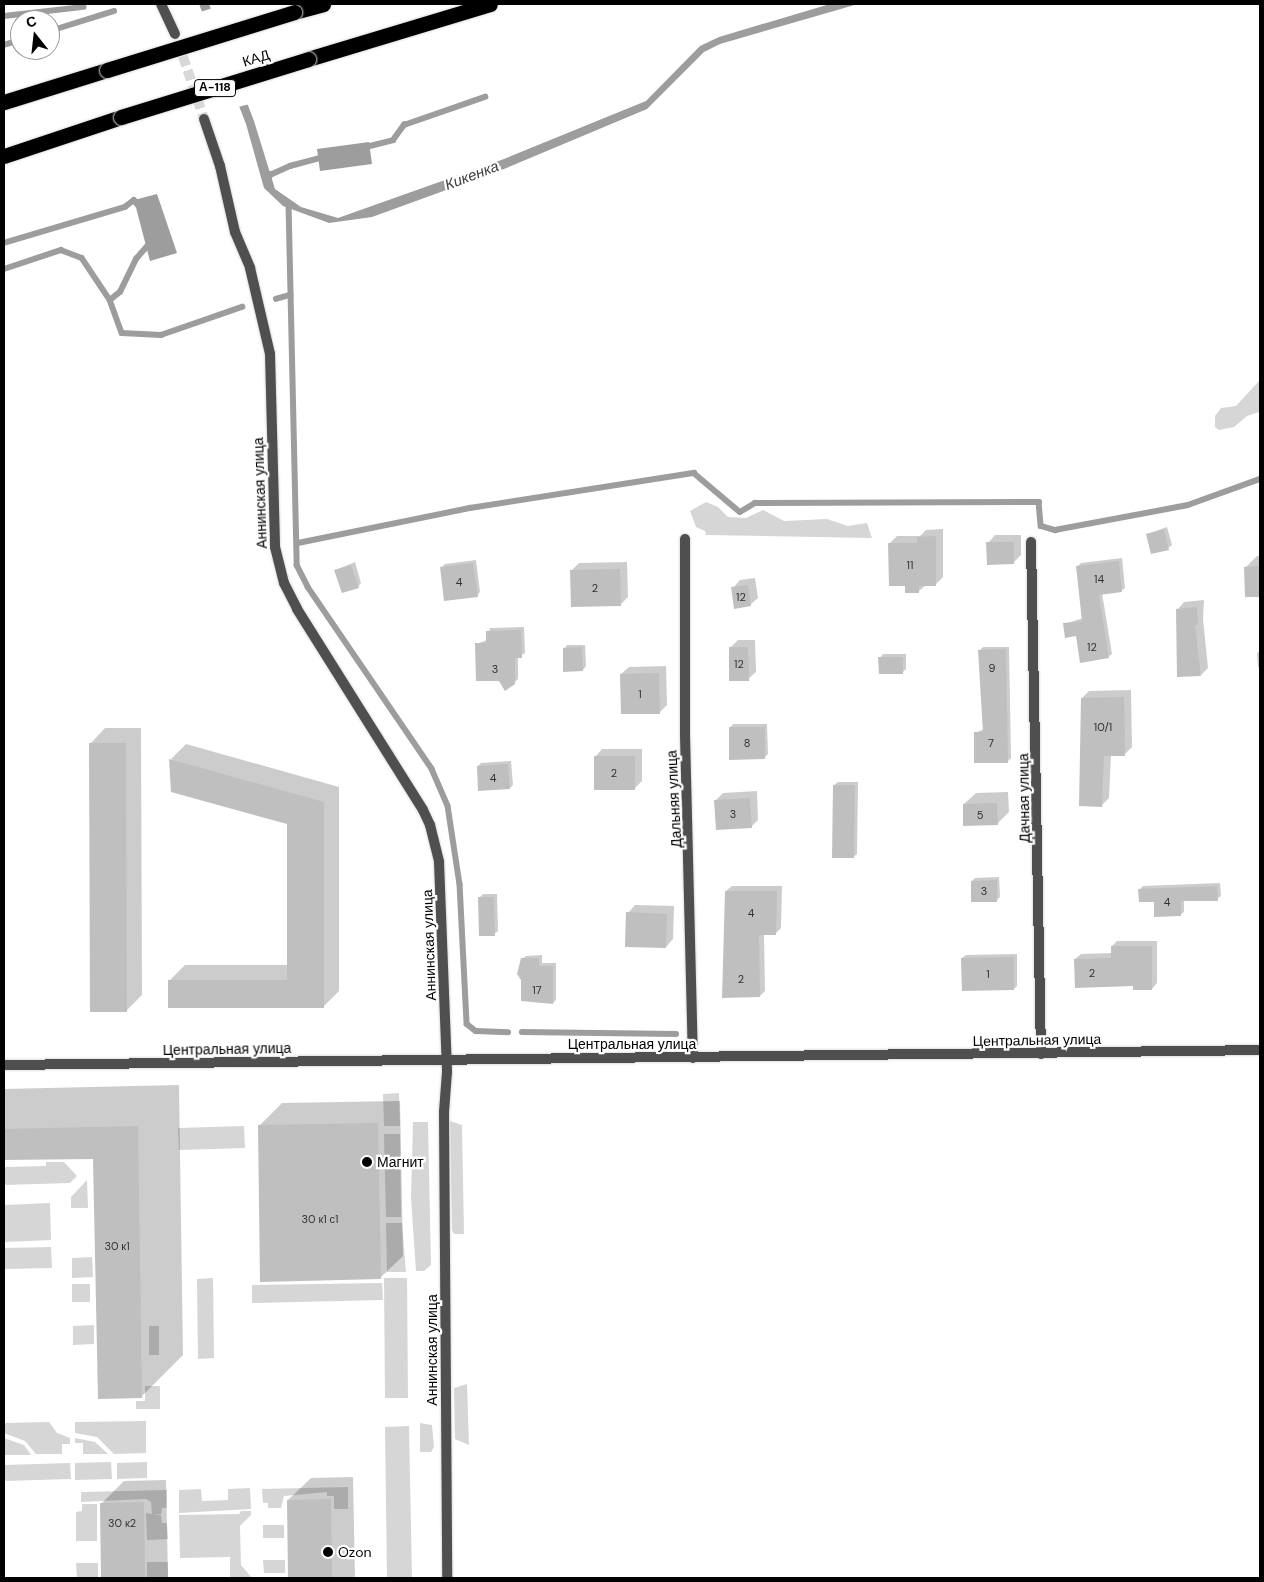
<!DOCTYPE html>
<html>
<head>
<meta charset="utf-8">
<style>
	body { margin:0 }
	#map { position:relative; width:1264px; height:1582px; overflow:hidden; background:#fff; font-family:"DM Sans",sans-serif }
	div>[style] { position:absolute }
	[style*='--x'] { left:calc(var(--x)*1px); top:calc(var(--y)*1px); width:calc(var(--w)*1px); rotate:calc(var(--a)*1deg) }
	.green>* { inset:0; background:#d6d6d6 }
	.water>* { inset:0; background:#9d9d9d }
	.pier>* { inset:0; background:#fff }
	.shadow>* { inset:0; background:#0003 }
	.stream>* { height:5.5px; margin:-2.75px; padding:0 2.75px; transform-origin:2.75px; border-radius:2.75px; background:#9d9d9d }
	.building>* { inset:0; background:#bfbfbf }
	.street-tunnel>* { height:10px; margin-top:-5px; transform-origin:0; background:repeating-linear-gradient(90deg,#d9d9d9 0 10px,transparent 0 15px) }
	.roads { filter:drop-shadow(0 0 1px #dbdbdb) drop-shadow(0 0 1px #dbdbdb) }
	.street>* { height:10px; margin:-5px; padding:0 5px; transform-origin:5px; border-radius:5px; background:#4f4f4f }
	.highway>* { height:15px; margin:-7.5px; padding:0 7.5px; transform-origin:7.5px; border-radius:7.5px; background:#000 }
	.bridges { filter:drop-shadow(0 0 1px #dbdbdb) drop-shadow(0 0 1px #dbdbdb) }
	.highway-bridge>* { height:15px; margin:-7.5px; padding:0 7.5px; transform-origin:7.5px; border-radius:7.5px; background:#000 }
	.dots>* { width:14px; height:14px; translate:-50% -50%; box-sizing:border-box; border:2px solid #fff; border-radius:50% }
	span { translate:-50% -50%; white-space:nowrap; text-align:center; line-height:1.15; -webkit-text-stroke:4.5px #fff; paint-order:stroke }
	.number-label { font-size:11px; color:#303030 }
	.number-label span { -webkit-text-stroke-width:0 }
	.shield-label span { padding:1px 4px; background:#fff; border:1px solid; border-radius:4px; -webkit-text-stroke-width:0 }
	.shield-label { font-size:12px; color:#000; font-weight:700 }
	.street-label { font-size:14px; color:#000 }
	.poi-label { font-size:14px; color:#000 }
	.left { translate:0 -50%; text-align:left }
	.water-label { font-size:15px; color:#3e3e3e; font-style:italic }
	.frame { position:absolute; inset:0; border:5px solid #000; pointer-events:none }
	.north { position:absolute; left:10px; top:10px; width:50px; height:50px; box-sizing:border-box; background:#fff; border:1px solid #999; border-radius:50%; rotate:344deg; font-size:14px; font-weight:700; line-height:20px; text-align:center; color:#000 }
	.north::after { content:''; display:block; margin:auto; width:18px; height:22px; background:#000; clip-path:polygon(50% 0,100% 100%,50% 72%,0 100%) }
</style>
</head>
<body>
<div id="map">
	<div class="green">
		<div style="clip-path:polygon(1260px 380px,1259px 412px,1247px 416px,1234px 427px,1219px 430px,1215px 427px,1215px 416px,1221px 408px,1236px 406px)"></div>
		<div style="clip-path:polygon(706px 502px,718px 507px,728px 517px,746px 518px,763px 510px,784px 521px,827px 519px,848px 526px,867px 523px,872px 538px,706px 535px,705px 531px,696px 527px,690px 511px)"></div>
		<div style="clip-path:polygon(399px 1093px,400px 1126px,384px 1126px,383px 1094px)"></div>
		<div style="clip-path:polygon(450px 1121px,462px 1125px,464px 1234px,454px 1234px,452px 1230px)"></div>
		<div style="clip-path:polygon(413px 1122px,428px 1122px,431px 1265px,424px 1271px,416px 1271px,411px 1198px)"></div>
		<div style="clip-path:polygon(244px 1126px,245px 1148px,179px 1150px,178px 1128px)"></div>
		<div style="clip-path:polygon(384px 1134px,400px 1134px,401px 1217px,386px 1217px)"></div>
		<div style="clip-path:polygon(46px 1162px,64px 1162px,77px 1176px,70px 1183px,4px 1185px,4px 1167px,46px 1166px)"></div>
		<div style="clip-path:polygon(87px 1180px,88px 1208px,71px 1208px,71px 1197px)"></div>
		<div style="clip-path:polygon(50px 1203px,51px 1240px,4px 1242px,4px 1205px)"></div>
		<div style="clip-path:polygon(386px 1223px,402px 1223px,406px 1272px,387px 1272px)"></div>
		<div style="clip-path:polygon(51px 1247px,52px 1268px,4px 1269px,4px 1248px)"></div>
		<div style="clip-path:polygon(92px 1257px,93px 1277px,72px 1278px,72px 1258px)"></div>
		<div style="clip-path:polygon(213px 1278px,214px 1358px,198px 1359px,197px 1279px)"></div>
		<div style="clip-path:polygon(384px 1278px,407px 1278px,408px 1398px,385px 1398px)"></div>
		<div style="clip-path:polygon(382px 1283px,383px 1300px,252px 1303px,252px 1285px)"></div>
		<div style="clip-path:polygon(72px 1284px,90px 1284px,90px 1302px,72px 1302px)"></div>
		<div style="clip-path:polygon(94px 1325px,94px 1344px,73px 1345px,73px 1326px)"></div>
		<div style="clip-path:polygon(149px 1326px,159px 1326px,159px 1355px,149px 1355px)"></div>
		<div style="clip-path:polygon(467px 1384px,469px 1445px,455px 1439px,454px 1388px)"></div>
		<div style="clip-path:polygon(145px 1386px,160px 1386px,160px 1409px,136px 1409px,136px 1401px,145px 1401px)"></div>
		<div style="clip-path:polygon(146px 1421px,146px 1453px,114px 1454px,97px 1437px,75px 1433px,75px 1422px)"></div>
		<div style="clip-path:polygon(49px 1422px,57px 1433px,70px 1438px,70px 1444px,62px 1444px,62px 1454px,36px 1454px,25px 1441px,4px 1433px,4px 1423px)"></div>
		<div style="clip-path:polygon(420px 1423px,432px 1425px,434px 1447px,431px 1452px,420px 1452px)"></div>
		<div style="clip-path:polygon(409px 1426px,412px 1578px,387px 1578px,385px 1427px)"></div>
		<div style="clip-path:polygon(4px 1438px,24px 1445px,31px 1455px,4px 1455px)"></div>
		<div style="clip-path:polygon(75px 1438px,95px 1442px,108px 1454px,83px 1454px,83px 1443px,75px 1443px)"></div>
		<div style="clip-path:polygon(111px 1462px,112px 1479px,75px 1480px,75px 1463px)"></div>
		<div style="clip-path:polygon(147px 1462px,147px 1478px,117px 1479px,117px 1463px)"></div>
		<div style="clip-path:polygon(70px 1463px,71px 1479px,4px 1481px,4px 1465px)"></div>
		<div style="clip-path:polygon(348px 1487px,348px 1509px,334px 1509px,334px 1496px,327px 1496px,327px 1492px,284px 1496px,281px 1508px,268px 1508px,268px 1503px,263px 1503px,262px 1489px)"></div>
		<div style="clip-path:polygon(250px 1488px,251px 1509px,179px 1513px,179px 1490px,201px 1489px,202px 1501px,228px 1500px,228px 1489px)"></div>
		<div style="clip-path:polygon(167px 1490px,167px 1508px,162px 1508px,161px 1514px,152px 1514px,151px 1502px,146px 1499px,81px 1502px,81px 1492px)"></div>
		<div style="clip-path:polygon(82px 1504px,97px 1504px,97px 1541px,76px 1541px,76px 1512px,82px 1511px)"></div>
		<div style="clip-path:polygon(241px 1511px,251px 1511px,251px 1515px,240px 1526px,241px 1565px,251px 1577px,230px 1578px,230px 1557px,180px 1558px,179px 1515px,239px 1514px)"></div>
		<div style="clip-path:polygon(146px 1513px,161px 1515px,162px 1523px,167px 1523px,168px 1539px,147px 1540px)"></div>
		<div style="clip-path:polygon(263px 1525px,284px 1525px,284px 1538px,263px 1538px)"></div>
		<div style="clip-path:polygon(263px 1560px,285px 1560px,285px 1573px,264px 1573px)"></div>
		<div style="clip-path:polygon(147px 1562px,168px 1562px,168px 1578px,147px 1578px)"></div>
		<div style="clip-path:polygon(76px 1563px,98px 1563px,98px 1578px,77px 1578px)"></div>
	</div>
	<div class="water">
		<div style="clip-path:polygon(199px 4px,209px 4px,254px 121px,275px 189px,301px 207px,338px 218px,504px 159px,646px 101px,700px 46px,719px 37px,830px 4px,858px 4px,720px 44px,704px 52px,647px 109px,504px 169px,372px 217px,329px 223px,283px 206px,264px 188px,246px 124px)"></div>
		<div style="clip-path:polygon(369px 142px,372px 164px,320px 171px,317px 149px)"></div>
		<div style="clip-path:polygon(157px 194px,177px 253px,150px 261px,134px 200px)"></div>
	</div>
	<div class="pier">
		<div style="clip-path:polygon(213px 8px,250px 104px,238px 107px,200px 12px)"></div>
	</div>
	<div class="shadow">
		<div style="clip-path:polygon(1167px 527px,1172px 545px,1168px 548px,1148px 534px)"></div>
		<div style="clip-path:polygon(943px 529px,943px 577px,936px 584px,926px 585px,918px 592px,906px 585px,889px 544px,897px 536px,920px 536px,926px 530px)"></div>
		<div style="clip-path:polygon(995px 535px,1021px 535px,1021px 555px,1013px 563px,988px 543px)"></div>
		<div style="clip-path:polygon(1257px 556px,1260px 556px,1260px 595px,1247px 596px,1245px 568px)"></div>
		<div style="clip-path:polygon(1122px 558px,1125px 588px,1121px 591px,1102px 593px,1112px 654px,1108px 657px,1065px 624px,1083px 618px,1078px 566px,1081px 563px)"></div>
		<div style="clip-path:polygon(476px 560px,480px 592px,477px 596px,441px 568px,445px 564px)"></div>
		<div style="clip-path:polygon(355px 562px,361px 583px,358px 587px,336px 570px)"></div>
		<div style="clip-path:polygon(627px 562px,628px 597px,620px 605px,571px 571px,579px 563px)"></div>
		<div style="clip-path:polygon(755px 578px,758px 598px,750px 605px,733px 588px,740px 580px)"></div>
		<div style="clip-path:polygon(1204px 600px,1203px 619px,1208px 668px,1201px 675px,1177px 610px,1184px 602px)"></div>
		<div style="clip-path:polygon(524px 627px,525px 653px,518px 657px,518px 679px,514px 683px,476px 644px,487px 640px,490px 628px)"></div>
		<div style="clip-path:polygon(738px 640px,755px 640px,756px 672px,748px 679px,730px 648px)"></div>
		<div style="clip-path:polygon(567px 645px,585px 645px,586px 666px,583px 670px,564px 649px)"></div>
		<div style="clip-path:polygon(983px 647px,1009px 647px,1011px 758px,1008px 761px,975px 733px,984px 729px,979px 651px)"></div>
		<div style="clip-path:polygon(1260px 650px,1260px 667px,1258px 667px,1257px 654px)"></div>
		<div style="clip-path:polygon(883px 654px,906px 654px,906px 669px,903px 672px,880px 658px)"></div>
		<div style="clip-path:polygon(666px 666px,667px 705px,659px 713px,621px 674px,629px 667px)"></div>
		<div style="clip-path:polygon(1131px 690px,1132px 747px,1124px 755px,1111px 755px,1109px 798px,1101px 806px,1082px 698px,1089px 691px)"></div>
		<div style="clip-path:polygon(733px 724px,767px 724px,768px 754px,764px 758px,730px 728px)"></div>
		<div style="clip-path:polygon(105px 728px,141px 728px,142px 995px,127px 1010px,90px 744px)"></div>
		<div style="clip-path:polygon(186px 744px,339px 787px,339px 991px,324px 1006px,169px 981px,185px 965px,288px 965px,288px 823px,171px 759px)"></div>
		<div style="clip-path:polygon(602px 749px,642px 749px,642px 781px,635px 788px,595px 757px)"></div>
		<div style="clip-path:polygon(511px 761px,513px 785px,510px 788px,478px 766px,481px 763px)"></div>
		<div style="clip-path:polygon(838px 782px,858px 782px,857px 854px,853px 857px,834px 785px)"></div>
		<div style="clip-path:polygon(757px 791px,758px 820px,751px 827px,715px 801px,723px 793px)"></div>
		<div style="clip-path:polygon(1008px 792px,1009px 812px,997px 824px,964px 804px,976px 793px)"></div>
		<div style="clip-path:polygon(999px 877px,1000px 897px,996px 901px,972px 881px,975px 878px)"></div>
		<div style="clip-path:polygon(1220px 883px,1221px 896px,1217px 899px,1184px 900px,1184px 912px,1180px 915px,1140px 889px,1143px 886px)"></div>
		<div style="clip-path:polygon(732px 886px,782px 886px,781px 928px,776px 933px,764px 933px,765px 991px,760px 996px,726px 891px)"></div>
		<div style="clip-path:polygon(483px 894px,497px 894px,498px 931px,494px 934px,479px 898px)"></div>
		<div style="clip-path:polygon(635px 905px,674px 906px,673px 939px,666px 947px,628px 913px)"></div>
		<div style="clip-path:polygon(1117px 941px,1157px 941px,1157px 983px,1152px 989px,1134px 985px,1075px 959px,1081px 954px,1112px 953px,1112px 946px)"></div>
		<div style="clip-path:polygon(1017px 954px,1017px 986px,1014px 989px,962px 958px,966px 955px)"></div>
		<div style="clip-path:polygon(542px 955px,542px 963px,556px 963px,556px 1000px,553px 1003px,522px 959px,526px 956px)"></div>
		<div style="clip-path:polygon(179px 1085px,183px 1355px,142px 1396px,95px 1158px,4px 1159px,4px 1089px)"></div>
		<div style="clip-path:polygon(400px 1101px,403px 1256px,380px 1278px,259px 1126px,282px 1103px)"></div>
		<div style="clip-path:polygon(353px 1477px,355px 1578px,289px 1578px,288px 1500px,311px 1478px)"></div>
		<div style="clip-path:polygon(166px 1480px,168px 1578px,102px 1578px,101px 1504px,124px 1481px)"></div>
	</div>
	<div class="stream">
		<div style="--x:4;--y:16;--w:80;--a:-6.5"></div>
		<div style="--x:50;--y:31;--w:67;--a:-17.4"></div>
		<div style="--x:4;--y:45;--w:17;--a:-17"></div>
		<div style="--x:362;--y:148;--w:32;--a:-14"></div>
		<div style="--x:393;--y:140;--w:19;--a:-54"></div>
		<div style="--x:404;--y:125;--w:86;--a:-19.1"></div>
		<div style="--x:267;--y:183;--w:9;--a:-69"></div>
		<div style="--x:270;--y:175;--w:22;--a:-24"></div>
		<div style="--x:290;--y:166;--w:35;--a:-15"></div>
		<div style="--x:289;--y:204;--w:361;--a:88.7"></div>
		<div style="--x:297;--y:565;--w:25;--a:63"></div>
		<div style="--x:308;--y:587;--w:220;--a:55.7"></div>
		<div style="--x:432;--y:769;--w:40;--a:66.6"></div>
		<div style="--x:448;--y:806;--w:79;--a:81.3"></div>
		<div style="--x:460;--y:884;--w:140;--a:87.1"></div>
		<div style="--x:467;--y:1024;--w:11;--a:38"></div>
		<div style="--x:476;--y:1031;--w:32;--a:2"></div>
		<div style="--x:4;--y:243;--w:126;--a:-16.6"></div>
		<div style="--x:125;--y:207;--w:11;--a:-38"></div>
		<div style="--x:134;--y:200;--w:6;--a:51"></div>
		<div style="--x:4;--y:269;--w:60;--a:-18.4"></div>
		<div style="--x:61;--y:250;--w:22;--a:21"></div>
		<div style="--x:82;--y:258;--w:50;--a:56.3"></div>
		<div style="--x:110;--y:300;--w:35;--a:70"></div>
		<div style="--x:122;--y:333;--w:39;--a:3"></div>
		<div style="--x:161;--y:335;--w:86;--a:-19.1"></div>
		<div style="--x:276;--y:299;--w:15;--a:-16"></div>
		<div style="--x:110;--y:300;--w:13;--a:-39"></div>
		<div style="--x:120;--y:292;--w:37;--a:-64"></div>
		<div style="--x:136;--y:259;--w:20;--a:-49"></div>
		<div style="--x:298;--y:543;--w:176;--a:-11.5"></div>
		<div style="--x:470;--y:508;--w:227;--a:-8.9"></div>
		<div style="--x:694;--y:473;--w:60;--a:40.3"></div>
		<div style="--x:740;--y:512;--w:17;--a:-31"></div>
		<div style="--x:755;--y:503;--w:284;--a:-0.2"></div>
		<div style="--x:1039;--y:502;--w:24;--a:85"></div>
		<div style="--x:1041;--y:526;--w:15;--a:16"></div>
		<div style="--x:1055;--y:530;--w:135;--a:-10.6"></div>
		<div style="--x:1188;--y:505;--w:77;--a:-19.9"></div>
		<div style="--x:522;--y:1032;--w:154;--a:0.7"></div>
	</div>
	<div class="building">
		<div style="clip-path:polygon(1164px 529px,1169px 550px,1151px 554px,1146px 534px)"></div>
		<div style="clip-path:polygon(936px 536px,936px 586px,919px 586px,919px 593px,905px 593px,905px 586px,889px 586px,888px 543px,917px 543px,917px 537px)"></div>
		<div style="clip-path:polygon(986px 542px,1014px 542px,1014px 564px,987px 565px)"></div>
		<div style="clip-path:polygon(1119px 561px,1122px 592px,1099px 595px,1109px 658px,1080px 663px,1076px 636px,1065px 638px,1063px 623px,1082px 621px,1076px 566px)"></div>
		<div style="clip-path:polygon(473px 563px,478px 597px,444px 601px,440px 567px)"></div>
		<div style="clip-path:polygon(351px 565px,359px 588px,342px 593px,334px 570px)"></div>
		<div style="clip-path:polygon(1260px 566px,1260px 597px,1245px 597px,1244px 567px)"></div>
		<div style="clip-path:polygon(620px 569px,621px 606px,571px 607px,570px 570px)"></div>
		<div style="clip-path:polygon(748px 585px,751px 606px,734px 609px,731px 587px)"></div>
		<div style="clip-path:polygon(1197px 607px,1198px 625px,1195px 625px,1201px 676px,1177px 677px,1176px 609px)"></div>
		<div style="clip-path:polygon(521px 630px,522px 658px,515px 658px,515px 684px,505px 691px,499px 681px,476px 681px,475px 643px,486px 643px,486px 631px)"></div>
		<div style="clip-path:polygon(582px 647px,583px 671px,563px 672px,563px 648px)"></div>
		<div style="clip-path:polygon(729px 647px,748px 647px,749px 681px,729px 681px)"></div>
		<div style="clip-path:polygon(1006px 649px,1008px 763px,974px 763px,974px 732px,983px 732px,978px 650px)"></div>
		<div style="clip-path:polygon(878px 657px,903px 657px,903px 674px,879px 674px)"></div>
		<div style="clip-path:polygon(659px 673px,660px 714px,621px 714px,620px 674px)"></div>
		<div style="clip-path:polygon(1124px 697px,1125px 756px,1104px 756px,1102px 807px,1079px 806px,1081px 698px)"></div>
		<div style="clip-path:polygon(729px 727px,765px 727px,765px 759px,729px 760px)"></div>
		<div style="clip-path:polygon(89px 743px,126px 743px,127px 1012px,90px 1012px)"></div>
		<div style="clip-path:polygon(594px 756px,635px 756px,635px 790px,594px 790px)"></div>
		<div style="clip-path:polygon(169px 759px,324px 802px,324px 1008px,168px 1008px,168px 980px,287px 980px,287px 824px,171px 792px)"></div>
		<div style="clip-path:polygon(508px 764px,510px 789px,478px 791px,477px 766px)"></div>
		<div style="clip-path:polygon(833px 785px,855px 785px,854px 858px,832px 858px)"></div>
		<div style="clip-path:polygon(750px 798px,752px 828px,716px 830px,714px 800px)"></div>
		<div style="clip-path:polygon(997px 803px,998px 825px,963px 826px,963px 804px)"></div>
		<div style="clip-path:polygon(997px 880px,997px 902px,971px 902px,971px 881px)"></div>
		<div style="clip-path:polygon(1217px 886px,1218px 901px,1181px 901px,1181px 916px,1154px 917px,1154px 902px,1139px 902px,1138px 889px)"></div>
		<div style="clip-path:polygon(725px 891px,777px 891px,776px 935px,759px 935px,760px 997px,722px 998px)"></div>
		<div style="clip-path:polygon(478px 897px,494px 897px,495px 936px,479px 936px)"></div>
		<div style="clip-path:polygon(626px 912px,667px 914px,666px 948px,625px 947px)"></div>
		<div style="clip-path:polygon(1111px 946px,1152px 946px,1152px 990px,1133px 990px,1133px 986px,1075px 988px,1074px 959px,1111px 958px)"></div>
		<div style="clip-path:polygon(1014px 957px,1014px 990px,962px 991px,961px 958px)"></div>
		<div style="clip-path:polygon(521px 958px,539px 958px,539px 966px,553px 966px,553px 1004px,521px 1001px,521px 980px,517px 974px)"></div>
		<div style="clip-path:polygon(378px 1123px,381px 1279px,260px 1282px,258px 1125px)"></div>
		<div style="clip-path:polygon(138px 1126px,142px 1398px,98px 1399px,93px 1159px,4px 1160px,4px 1129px)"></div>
		<div style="clip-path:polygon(331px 1499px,332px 1578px,288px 1578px,287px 1500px)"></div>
		<div style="clip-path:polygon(144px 1502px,145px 1578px,101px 1578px,100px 1503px)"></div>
	</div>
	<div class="street-tunnel">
		<div style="--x:178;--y:42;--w:81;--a:71.3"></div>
	</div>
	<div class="roads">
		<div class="street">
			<div style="--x:161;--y:4;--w:33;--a:65"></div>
			<div style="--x:204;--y:119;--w:50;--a:71.2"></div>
			<div style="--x:220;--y:166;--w:68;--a:77.2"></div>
			<div style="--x:235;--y:232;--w:39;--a:67"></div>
			<div style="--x:250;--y:268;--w:88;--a:76.9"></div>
			<div style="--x:270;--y:354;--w:193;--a:88.5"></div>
			<div style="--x:275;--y:547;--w:37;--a:76"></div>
			<div style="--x:284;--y:583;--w:29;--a:63"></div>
			<div style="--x:297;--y:609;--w:237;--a:57.9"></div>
			<div style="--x:423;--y:810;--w:17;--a:65"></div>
			<div style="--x:430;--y:825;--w:38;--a:76"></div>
			<div style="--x:439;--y:862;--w:210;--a:87.8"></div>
			<div style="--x:447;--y:1072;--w:40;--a:94.3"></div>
			<div style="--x:444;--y:1112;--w:466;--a:89.6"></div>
			<div style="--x:685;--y:539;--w:196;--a:90"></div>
			<div style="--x:685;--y:735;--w:323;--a:88.6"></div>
			<div style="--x:1031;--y:542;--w:512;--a:88.88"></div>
			<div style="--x:4;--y:1065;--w:1256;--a:-0.68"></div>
		</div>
		<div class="highway">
			<div style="--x:294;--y:12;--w:30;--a:-15"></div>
			<div style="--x:308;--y:59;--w:190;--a:-16.8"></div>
			<div style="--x:4;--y:102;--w:108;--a:-17.3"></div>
			<div style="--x:4;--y:156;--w:123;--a:-18.4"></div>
		</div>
	</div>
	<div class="bridges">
		<div class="highway-bridge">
			<div style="--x:107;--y:70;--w:196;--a:-17.2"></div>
			<div style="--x:121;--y:117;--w:196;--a:-17.2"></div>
		</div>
	</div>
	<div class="dots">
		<div style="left:367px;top:1162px;background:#000"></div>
		<div style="left:328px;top:1552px;background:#000"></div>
	</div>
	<div class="number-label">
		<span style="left:910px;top:565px">11</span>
		<span style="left:1099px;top:579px">14</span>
		<span style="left:459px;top:582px">4</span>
		<span style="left:595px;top:588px">2</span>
		<span style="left:741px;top:597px">12</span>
		<span style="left:1092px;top:647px">12</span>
		<span style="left:739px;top:664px">12</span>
		<span style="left:992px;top:668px">9</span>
		<span style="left:495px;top:669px">3</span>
		<span style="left:640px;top:694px">1</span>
		<span style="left:1103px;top:727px">10/1</span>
		<span style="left:747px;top:743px">8</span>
		<span style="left:991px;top:743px">7</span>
		<span style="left:614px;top:773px">2</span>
		<span style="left:493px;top:778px">4</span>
		<span style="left:733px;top:814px">3</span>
		<span style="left:980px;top:815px">5</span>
		<span style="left:984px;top:891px">3</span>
		<span style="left:1167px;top:902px">4</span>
		<span style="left:751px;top:913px">4</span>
		<span style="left:1092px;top:973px">2</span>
		<span style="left:988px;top:974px">1</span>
		<span style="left:741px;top:979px">2</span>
		<span style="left:537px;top:990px">17</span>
		<span style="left:320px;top:1219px">30 к1 с1</span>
		<span style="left:117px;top:1246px">30 к1</span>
		<span style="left:122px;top:1523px">30 к2</span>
	</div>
	<div class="shield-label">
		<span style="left:215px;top:88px">А-118</span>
	</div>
	<div class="street-label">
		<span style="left:256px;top:58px;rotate:-17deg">КАД</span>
		<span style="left:260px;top:493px;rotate:-92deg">Аннинская улица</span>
		<span style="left:1024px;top:798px;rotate:-91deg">Дачная улица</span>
		<span style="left:674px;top:799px;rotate:-93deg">Дальняя улица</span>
		<span style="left:429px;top:945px;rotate:-92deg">Аннинская улица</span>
		<span style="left:1037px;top:1040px;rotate:-1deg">Центральная улица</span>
		<span style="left:632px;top:1044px">Центральная улица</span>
		<span style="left:227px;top:1049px;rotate:-1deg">Центральная улица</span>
		<span style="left:432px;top:1350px;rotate:-90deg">Аннинская улица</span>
	</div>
	<div class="poi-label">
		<span class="left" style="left:377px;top:1162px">Магнит</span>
		<span class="left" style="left:338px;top:1552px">Ozon</span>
	</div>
	<div class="water-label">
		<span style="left:472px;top:176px;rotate:-21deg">Кикенка</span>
	</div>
	<div class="frame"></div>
	<div class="north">С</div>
</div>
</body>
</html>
